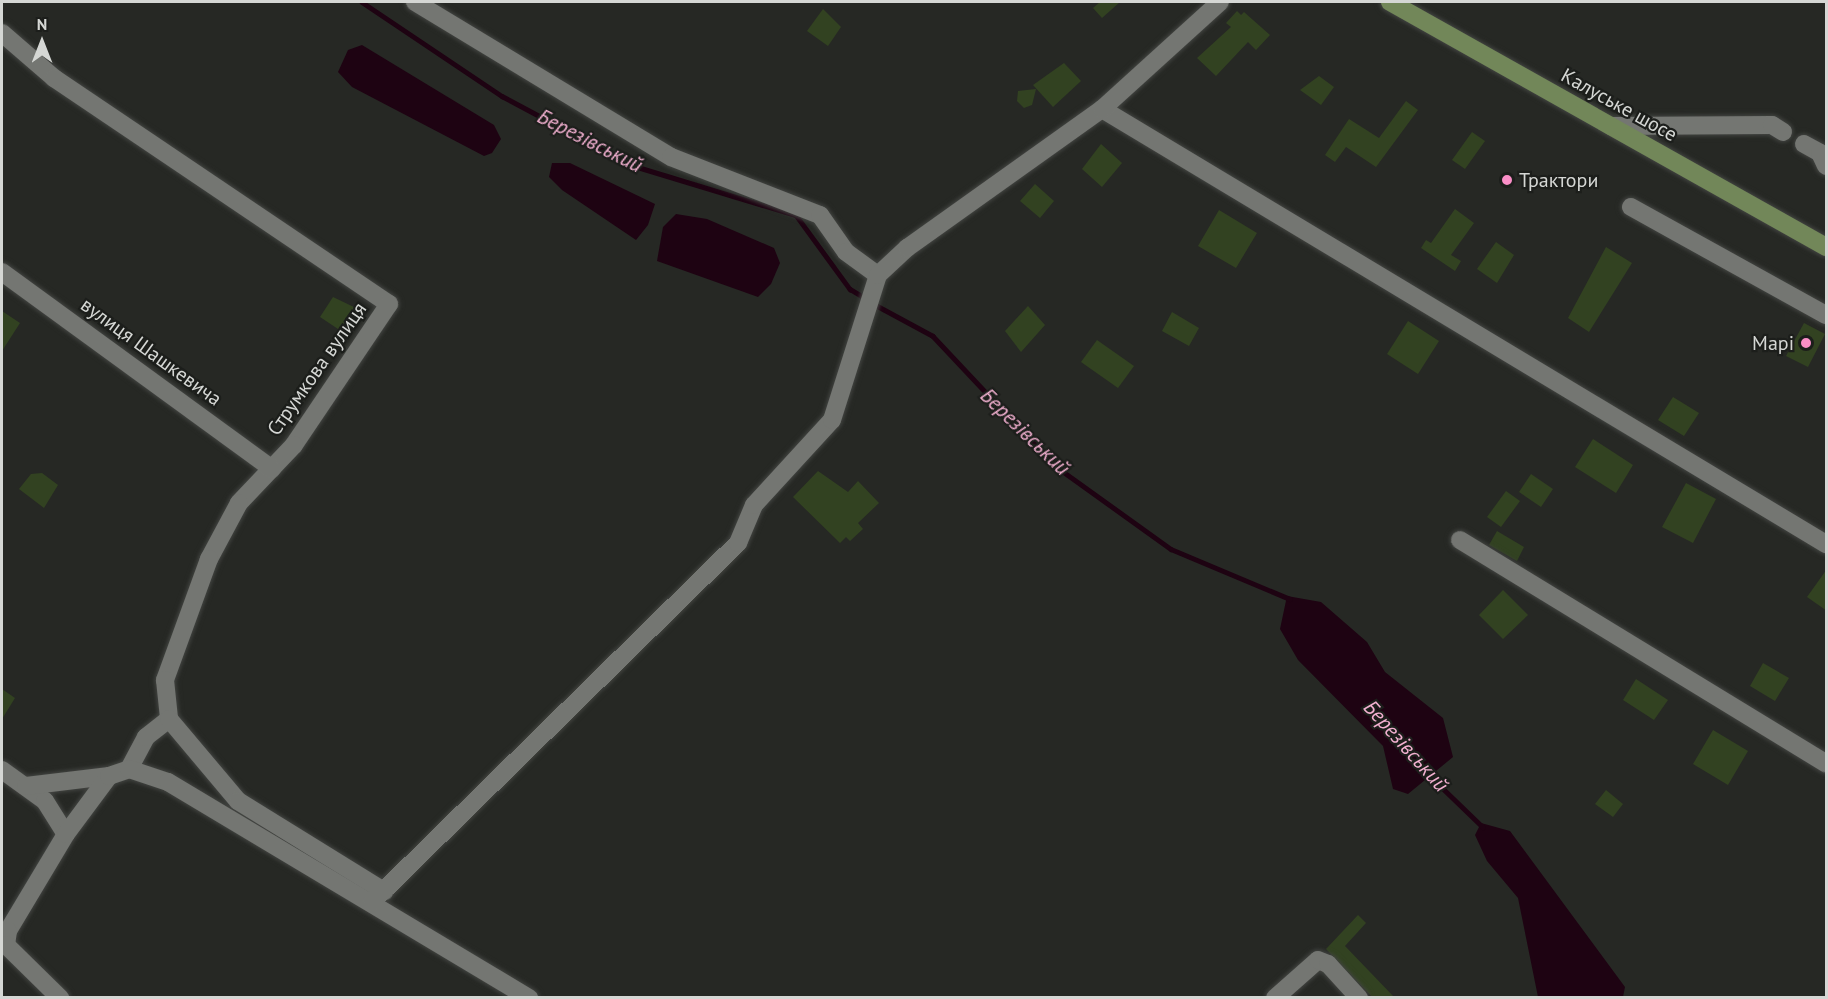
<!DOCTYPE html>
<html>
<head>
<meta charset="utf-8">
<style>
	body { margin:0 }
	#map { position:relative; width:1828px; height:999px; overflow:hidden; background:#262824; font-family:"PT Sans",sans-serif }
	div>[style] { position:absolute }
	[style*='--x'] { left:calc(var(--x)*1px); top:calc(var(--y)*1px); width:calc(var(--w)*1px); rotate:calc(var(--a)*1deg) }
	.water>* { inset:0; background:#1e0312 }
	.stream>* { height:4.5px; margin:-2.25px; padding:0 2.25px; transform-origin:2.25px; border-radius:2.25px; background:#1e0312 }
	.building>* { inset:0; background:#324221 }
	.roads { filter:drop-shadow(0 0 2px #424441) drop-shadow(0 0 2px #424441) }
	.minor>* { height:18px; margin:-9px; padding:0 9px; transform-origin:9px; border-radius:9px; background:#747672 }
	.major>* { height:18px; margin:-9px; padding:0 9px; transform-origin:9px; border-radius:9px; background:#728759 }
	.dots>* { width:16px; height:16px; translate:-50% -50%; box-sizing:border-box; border:3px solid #1c1e1b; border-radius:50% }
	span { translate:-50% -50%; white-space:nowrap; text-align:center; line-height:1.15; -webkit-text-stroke:4.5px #1c1e1b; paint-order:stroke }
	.street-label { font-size:20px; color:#d5d7d4 }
	.poi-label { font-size:20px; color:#d5d7d4 }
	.left { translate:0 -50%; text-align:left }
	.right { translate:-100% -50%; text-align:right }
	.water-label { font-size:21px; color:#f2b0d0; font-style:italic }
	.frame { position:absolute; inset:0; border:3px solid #d5d7d4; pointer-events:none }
	.north { position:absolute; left:12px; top:12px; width:60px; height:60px; -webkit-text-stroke:4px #1c1e1b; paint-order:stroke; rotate:0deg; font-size:16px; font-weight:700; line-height:24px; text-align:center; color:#d5d7d4 }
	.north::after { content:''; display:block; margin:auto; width:21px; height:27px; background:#d5d7d4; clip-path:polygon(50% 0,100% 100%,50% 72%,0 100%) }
</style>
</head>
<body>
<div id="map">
	<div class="water">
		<div style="clip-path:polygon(362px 45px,494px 125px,501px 139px,492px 153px,484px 156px,352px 87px,338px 72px,348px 50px)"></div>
		<div style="clip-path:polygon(552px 163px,570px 163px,655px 204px,648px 225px,636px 240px,562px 190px,549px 177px)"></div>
		<div style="clip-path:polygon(676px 214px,707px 219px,774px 248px,780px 263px,771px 284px,758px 297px,657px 261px,663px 227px)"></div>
		<div style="clip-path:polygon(1287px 596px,1321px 602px,1367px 642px,1385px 672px,1443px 718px,1453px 757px,1408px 794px,1393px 789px,1383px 746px,1298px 660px,1280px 629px)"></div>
		<div style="clip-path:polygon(1481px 823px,1510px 831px,1625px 987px,1623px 997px,1538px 997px,1518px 898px,1487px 861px,1475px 835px)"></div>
	</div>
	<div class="stream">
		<div style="--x:362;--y:2;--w:169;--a:33.9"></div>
		<div style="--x:502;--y:96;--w:146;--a:28.1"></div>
		<div style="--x:631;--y:165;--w:172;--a:16.9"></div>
		<div style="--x:796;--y:215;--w:92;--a:53.9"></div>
		<div style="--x:850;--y:289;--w:17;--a:31"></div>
		<div style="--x:872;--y:303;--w:69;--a:28.4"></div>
		<div style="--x:933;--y:336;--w:177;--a:46.8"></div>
		<div style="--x:1054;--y:465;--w:144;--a:35.7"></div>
		<div style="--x:1171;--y:549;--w:129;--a:22.8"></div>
		<div style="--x:1427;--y:773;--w:78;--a:44"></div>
	</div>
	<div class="building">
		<div style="clip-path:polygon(1100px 2px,1120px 2px,1102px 18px,1093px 8px)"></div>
		<div style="clip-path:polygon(823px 9px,841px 27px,828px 46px,807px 31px)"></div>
		<div style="clip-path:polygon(1237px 11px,1241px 15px,1244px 12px,1270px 35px,1256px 50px,1248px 42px,1216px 76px,1197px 58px,1231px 27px,1226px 23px)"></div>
		<div style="clip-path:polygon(1064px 63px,1081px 81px,1053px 107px,1033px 85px)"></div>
		<div style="clip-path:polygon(1319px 76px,1334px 87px,1321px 105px,1300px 90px)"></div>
		<div style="clip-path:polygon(1036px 89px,1032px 105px,1024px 108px,1017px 101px,1018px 91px)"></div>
		<div style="clip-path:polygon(1406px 101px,1418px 110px,1376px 167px,1346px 147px,1335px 162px,1325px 155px,1349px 119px,1379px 138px)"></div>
		<div style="clip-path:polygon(1472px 132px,1485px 141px,1465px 169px,1452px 160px)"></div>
		<div style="clip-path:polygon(1101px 144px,1122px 163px,1102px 187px,1082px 169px)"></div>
		<div style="clip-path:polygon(1035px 184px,1054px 201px,1040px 218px,1020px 201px)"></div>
		<div style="clip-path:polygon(1455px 209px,1474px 223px,1451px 255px,1461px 261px,1455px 271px,1421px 248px,1426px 240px,1431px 243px)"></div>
		<div style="clip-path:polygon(1219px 210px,1257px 233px,1236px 268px,1198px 246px)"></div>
		<div style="clip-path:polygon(1496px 242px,1514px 255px,1497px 283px,1477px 269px)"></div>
		<div style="clip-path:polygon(1606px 247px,1632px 263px,1589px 332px,1568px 318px)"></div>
		<div style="clip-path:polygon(333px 297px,358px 309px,360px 315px,347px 335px,320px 317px)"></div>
		<div style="clip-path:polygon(1028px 306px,1045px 325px,1021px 352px,1005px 331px)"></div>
		<div style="clip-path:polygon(2px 311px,20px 323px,2px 351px)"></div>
		<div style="clip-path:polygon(1172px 312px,1199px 328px,1189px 346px,1162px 331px)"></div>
		<div style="clip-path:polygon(1408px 321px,1439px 341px,1418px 374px,1387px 354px)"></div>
		<div style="clip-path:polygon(1804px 323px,1825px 334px,1808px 367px,1786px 356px)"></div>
		<div style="clip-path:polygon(1097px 340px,1134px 366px,1118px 388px,1081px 362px)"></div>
		<div style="clip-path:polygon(1673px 397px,1699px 413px,1684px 436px,1658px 420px)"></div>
		<div style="clip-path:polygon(1593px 439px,1633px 465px,1616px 493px,1575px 467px)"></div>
		<div style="clip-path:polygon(818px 471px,848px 492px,858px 481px,879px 503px,858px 523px,863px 529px,850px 541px,846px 537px,840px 543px,793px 497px)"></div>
		<div style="clip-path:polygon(42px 473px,58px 485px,44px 508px,19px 489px,31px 474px)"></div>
		<div style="clip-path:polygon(1531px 474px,1553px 489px,1541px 507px,1519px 492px)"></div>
		<div style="clip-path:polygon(1686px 483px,1716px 499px,1693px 543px,1662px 527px)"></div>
		<div style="clip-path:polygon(1506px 491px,1520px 501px,1501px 527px,1487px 517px)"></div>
		<div style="clip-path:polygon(1497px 531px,1524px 547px,1517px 561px,1489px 545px)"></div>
		<div style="clip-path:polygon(1827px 569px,1827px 611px,1807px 597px)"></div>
		<div style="clip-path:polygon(1503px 590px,1528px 615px,1503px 639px,1479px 615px)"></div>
		<div style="clip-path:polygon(1763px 663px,1789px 678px,1775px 701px,1750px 686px)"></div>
		<div style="clip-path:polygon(1636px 679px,1668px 700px,1654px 720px,1623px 700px)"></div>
		<div style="clip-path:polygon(2px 689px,15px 698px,2px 719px)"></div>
		<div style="clip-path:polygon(1713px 730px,1748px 751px,1728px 785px,1693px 764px)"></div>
		<div style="clip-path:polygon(1606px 790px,1623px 804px,1613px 817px,1595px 804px)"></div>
		<div style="clip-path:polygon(1358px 915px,1366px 923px,1345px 946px,1395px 998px,1373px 998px,1326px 949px)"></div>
	</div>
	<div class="roads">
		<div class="minor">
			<div style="--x:415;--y:2;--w:299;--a:31.2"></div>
			<div style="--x:671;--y:157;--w:160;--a:21.3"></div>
			<div style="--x:820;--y:215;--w:45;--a:54.9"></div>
			<div style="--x:846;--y:252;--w:39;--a:36"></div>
			<div style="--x:2;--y:33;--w:69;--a:40.9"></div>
			<div style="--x:54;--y:78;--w:404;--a:34"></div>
			<div style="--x:389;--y:304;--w:170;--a:124"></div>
			<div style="--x:294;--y:445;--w:80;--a:133.5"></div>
			<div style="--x:239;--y:503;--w:64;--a:118.2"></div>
			<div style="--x:209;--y:559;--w:129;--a:110"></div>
			<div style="--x:165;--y:680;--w:39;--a:84"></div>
			<div style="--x:1102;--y:109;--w:845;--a:31"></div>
			<div style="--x:1611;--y:126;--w:161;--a:-0.4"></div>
			<div style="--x:1772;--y:125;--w:13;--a:32"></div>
			<div style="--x:1804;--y:144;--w:18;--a:29"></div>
			<div style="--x:1820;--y:153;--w:14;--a:65"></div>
			<div style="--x:1631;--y:207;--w:223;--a:29"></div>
			<div style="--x:2;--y:272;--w:334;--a:36.1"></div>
			<div style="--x:1460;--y:540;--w:429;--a:31.4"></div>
			<div style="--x:129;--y:769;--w:36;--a:-62"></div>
			<div style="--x:146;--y:737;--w:29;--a:-38"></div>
			<div style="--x:169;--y:719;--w:107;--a:49.9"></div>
			<div style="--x:238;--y:801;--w:172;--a:31.7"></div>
			<div style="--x:2;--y:770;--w:53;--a:35.8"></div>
			<div style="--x:45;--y:801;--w:39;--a:58"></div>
			<div style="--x:66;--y:834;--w:113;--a:120.9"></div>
			<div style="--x:8;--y:931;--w:14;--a:98"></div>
			<div style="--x:6;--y:945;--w:76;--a:44.5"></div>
			<div style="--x:26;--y:786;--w:84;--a:-6.9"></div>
			<div style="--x:66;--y:834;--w:72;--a:-53.4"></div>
			<div style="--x:109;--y:776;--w:21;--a:-19"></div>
			<div style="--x:129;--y:769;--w:41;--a:18.4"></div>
			<div style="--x:168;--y:782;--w:421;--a:30.9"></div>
			<div style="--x:372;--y:902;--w:513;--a:-44.45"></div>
			<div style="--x:738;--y:543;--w:41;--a:-67.2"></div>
			<div style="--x:754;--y:505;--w:115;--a:-47.5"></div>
			<div style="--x:832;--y:420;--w:152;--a:-72.4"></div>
			<div style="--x:878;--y:275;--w:40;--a:-43"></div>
			<div style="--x:907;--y:248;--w:239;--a:-35.5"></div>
			<div style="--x:1102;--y:109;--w:159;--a:-42.2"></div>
			<div style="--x:1275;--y:998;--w:57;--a:-41.5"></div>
			<div style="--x:1318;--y:960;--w:11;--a:22"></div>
			<div style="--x:1328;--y:964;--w:46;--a:47.6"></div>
		</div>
		<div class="major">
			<div style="--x:1390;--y:2;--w:500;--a:29.33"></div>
		</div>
	</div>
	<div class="dots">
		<div style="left:1507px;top:180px;background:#fa8fc7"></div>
		<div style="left:1806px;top:343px;background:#fa8fc7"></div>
	</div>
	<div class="street-label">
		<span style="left:1619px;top:105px;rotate:29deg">Калуське шосе</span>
		<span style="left:151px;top:352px;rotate:36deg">вулиця Шашкевича</span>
		<span style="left:317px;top:369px;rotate:-55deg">Струмкова вулиця</span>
	</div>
	<div class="poi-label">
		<span class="left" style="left:1519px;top:180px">Трактори</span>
		<span class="right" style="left:1794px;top:343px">Марі</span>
	</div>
	<div class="water-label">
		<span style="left:590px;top:141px;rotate:27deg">Березівський</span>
		<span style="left:1025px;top:432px;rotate:44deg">Березівський</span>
		<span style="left:1406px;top:746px;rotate:48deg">Березівський</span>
	</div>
	<div class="frame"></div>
	<div class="north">N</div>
</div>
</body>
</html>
